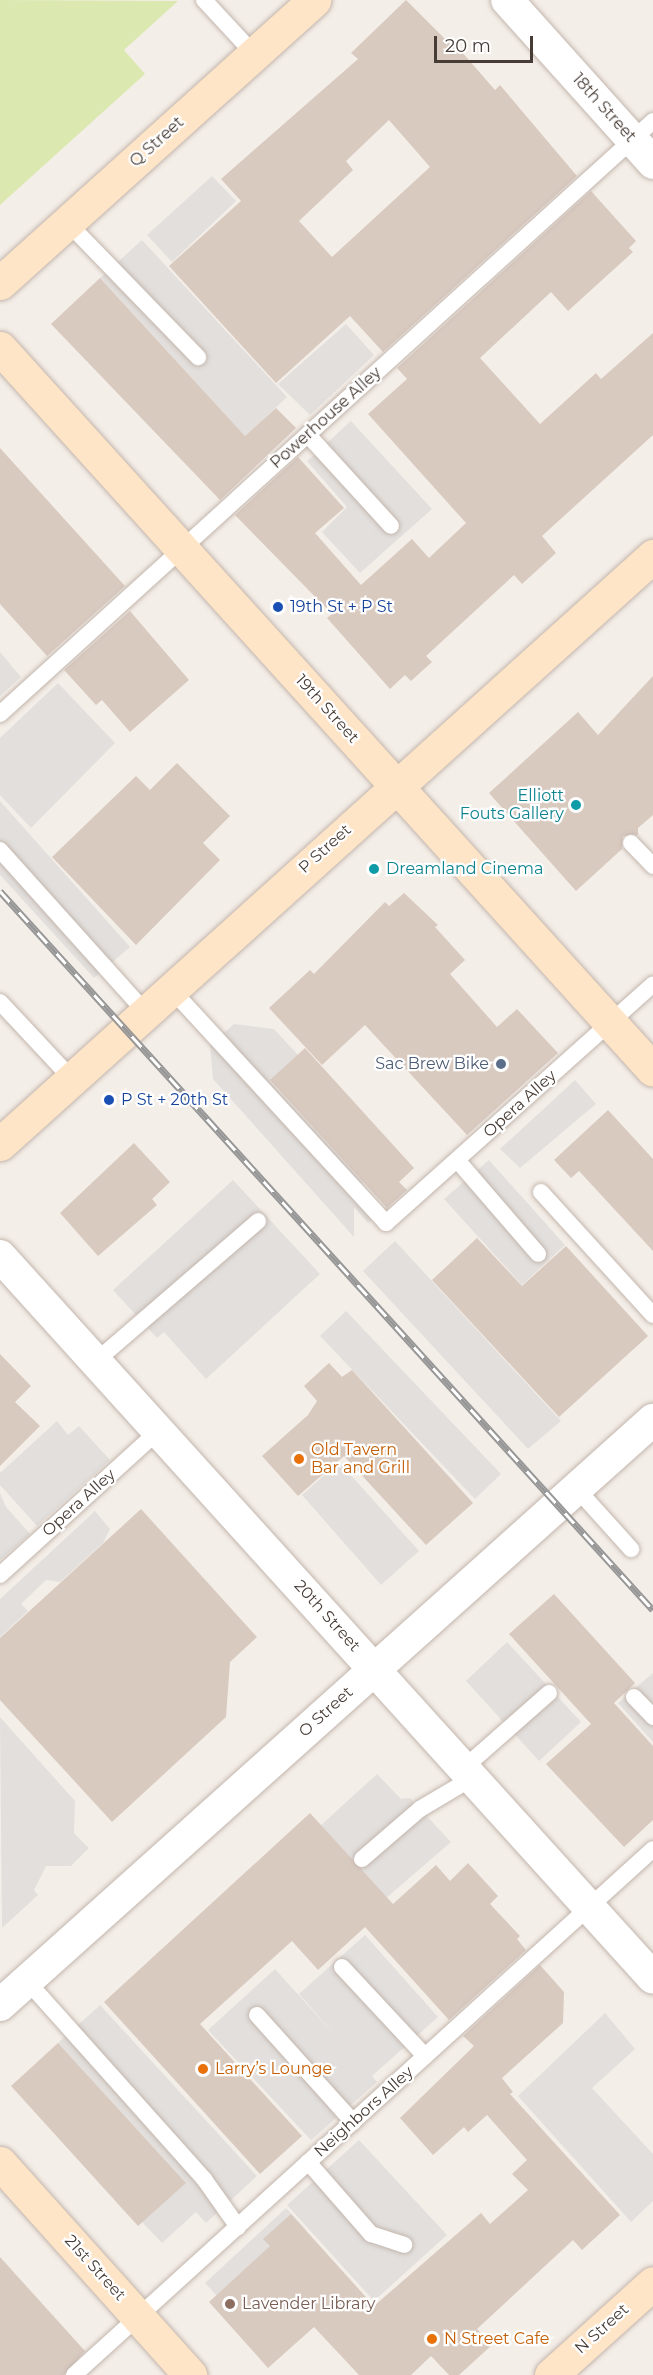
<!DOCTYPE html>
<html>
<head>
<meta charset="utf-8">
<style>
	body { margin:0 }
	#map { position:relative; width:653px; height:2375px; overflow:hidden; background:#f4eee8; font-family:Montserrat,sans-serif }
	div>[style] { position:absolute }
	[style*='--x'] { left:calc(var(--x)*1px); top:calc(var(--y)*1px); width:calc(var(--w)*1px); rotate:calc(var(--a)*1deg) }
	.green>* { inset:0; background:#dbe9b0 }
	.parking>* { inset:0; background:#e2dfdd }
	.building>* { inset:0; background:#d9cac0 }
	.roads { filter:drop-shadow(0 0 2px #c3b6ad) drop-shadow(0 0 2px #c3b6ad) }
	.service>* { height:16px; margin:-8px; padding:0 8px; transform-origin:8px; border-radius:8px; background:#fff }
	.minor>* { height:32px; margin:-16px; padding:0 16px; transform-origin:16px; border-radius:16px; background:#fff }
	.secondary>* { height:33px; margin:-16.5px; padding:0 16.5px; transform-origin:16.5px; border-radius:16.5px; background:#ffe5c7 }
	.rail>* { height:7px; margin-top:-3.5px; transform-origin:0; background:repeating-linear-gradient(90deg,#fff 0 14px,#979797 0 28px); box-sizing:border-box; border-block:2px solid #979797 }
	.dots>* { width:16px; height:16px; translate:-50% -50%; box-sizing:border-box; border:3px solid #fff; border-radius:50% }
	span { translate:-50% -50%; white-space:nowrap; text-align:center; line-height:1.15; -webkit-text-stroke:4.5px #fff; paint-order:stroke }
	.street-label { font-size:16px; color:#483d36 }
	.transit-label { font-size:16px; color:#164399 }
	.left { translate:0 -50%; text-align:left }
	.culture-label { font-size:16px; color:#0d838f }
	.right { translate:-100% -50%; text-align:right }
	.service-label { font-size:16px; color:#4e5e75 }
	.food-label { font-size:16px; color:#c56008 }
	.education-label { font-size:16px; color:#785e54 }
	.scale { position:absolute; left:434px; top:36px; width:99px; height:27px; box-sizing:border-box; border:3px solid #483d36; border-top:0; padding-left:8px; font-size:18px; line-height:21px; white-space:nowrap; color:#483d36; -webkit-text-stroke:4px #fff; paint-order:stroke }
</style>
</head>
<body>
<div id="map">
	<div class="green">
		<div style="clip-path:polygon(0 0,178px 1px,124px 50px,145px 74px,0 205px)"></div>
	</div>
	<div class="parking">
		<div style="clip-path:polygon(212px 176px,236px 201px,172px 262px,147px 235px)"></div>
		<div style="clip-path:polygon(142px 240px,287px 397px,245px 436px,100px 278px)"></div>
		<div style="clip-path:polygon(346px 324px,374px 355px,310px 415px,278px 384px)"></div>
		<div style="clip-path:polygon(351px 421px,432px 509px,360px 573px,322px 532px,347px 507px,307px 461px)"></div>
		<div style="clip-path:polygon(0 652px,21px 677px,0 696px)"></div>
		<div style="clip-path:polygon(58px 683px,115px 743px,31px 828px,0 795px,0 738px)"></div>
		<div style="clip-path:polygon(0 801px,130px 947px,94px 978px,0 875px)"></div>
		<div style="clip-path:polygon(234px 1024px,274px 1029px,298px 1055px,270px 1081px,363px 1182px,359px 1186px,383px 1213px,368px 1223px,354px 1207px,354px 1237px,213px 1079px,210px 1045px)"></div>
		<div style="clip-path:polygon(575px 1080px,596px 1104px,520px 1168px,500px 1149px)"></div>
		<div style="clip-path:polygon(489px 1160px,565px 1245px,522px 1285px,444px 1199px)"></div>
		<div style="clip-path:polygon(233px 1180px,320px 1274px,206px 1379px,164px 1332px,157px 1338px,113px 1290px)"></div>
		<div style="clip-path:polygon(395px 1241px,561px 1421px,528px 1449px,363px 1271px)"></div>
		<div style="clip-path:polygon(346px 1311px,501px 1474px,475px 1499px,320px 1336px)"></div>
		<div style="clip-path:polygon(57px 1421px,68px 1435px,79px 1426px,110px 1460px,37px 1526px,0 1485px,0 1473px)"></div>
		<div style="clip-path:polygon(339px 1462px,419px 1551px,381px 1585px,302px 1495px)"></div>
		<div style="clip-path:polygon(0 1493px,6px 1507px,30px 1534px,0 1560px)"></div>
		<div style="clip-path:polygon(95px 1511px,110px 1529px,103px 1543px,60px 1582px,46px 1580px,21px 1604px,28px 1611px,0 1637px,0 1599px)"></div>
		<div style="clip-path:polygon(507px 1642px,581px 1722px,539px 1761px,466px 1681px)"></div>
		<div style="clip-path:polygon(653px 1673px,653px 1742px,618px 1703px)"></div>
		<div style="clip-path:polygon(0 1717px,75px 1801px,74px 1833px,89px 1848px,71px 1866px,46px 1866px,34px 1890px,38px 1895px,2px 1928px)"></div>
		<div style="clip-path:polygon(377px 1774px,401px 1799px,410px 1798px,451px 1842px,385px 1899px,319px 1827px)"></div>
		<div style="clip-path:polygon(365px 1935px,438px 2017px,372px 2076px,377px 2082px,311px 2140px,208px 2030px,275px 1969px,342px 2043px,299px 1994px)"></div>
		<div style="clip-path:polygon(100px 2005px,257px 2176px,206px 2223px,196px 2212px,162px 2243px,142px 2222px,185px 2182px,58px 2043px)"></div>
		<div style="clip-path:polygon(605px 2013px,635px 2049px,592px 2088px,653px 2154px,653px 2201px,631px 2222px,518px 2096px)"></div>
		<div style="clip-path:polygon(359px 2140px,447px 2235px,374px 2301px,287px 2205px)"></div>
		<div style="clip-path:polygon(286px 2208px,307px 2231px,226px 2306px,205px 2283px)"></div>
	</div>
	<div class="building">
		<div style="clip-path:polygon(evenodd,406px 0,451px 45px,454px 43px,495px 90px,500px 85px,577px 176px,383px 352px,350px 316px,276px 383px,169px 266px,241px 201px,221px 179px,358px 59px,351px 53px,406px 0,389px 120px,430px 167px,332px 257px,299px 221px,353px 170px,346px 161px,389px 120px)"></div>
		<div style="clip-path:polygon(591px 191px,636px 241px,629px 248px,633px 252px,568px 311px,551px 292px,480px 358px,540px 424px,596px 373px,601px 379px,653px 333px,653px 435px,542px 536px,556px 553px,522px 584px,514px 575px,426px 656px,432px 662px,411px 681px,405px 675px,390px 689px,327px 618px,332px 614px,235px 515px,298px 457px,344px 508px,315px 533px,361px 585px,412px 539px,429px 558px,466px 523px,368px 414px,407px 379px,397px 368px)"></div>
		<div style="clip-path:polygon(100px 278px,245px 436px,276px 408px,296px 428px,220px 500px,51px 324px)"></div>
		<div style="clip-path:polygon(0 448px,125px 586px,47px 656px,0 604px)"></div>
		<div style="clip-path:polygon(130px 611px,189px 680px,130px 732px,102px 700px,96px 705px,64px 670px)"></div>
		<div style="clip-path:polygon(653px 676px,653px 815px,638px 828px,638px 835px,623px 836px,622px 849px,576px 891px,489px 793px,578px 712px,598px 735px)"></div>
		<div style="clip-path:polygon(177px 763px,230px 816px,203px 843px,220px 860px,136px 945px,52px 857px,136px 776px,150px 790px)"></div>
		<div style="clip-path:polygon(404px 893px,438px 925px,435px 927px,465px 960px,450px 974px,497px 1027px,517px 1009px,558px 1053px,467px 1135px,365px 1025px,322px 1065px,269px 1008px,310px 970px,314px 974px,385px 902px,389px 906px)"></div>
		<div style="clip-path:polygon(305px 1048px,414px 1168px,399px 1182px,407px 1190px,387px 1208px,270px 1080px)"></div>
		<div style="clip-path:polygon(608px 1110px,653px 1159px,653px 1251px,579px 1171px,571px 1178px,554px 1160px)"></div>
		<div style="clip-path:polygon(134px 1143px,170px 1182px,152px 1199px,157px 1205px,98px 1256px,60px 1213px)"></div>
		<div style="clip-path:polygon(477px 1238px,522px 1286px,566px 1246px,648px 1336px,559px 1417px,432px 1280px)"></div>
		<div style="clip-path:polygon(0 1354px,31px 1386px,15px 1402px,40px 1426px,0 1466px)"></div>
		<div style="clip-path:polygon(329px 1363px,342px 1377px,352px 1370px,473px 1503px,426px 1545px,344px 1456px,298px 1496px,262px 1456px,308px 1415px,317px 1401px,304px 1386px)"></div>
		<div style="clip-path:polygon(141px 1509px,257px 1637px,230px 1662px,226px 1717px,112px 1822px,0 1700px,0 1638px)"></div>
		<div style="clip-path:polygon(554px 1594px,635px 1683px,614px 1703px,653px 1746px,653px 1820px,624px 1847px,546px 1764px,591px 1724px,509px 1634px)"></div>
		<div style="clip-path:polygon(310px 1813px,393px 1904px,436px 1865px,450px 1881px,468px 1863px,498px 1896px,490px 1904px,520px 1936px,517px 1939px,526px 1950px,449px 2020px,365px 1927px,318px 1970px,292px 1941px,200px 2024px,302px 2136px,260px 2174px,104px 2002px)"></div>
		<div style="clip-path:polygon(540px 1965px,564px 1992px,563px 2023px,502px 2078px,513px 2092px,510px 2094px,620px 2215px,582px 2250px,573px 2240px,477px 2329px,492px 2345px,459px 2375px,449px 2375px,431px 2356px,411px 2375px,359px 2375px,314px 2327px,268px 2368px,209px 2302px,270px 2246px,263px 2239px,291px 2214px,374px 2306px,481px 2213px,490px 2224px,528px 2190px,512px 2174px,527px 2160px,487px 2115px,468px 2132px,464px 2127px,433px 2155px,400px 2118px,474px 2046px,463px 2036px)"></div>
		<div style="clip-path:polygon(58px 2043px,186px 2183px,138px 2226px,11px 2086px)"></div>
		<div style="clip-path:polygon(0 2257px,85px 2351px,64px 2375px,0 2375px)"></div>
	</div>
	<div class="roads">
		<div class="service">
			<div style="--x:204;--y:0;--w:74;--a:47.2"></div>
			<div style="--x:68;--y:223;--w:187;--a:45.9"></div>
			<div style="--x:308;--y:435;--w:123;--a:47.6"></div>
			<div style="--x:0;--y:714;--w:882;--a:-42.24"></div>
			<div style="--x:631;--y:843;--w:32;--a:46"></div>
			<div style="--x:0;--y:850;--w:219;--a:48.1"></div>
			<div style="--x:171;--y:989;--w:318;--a:47.4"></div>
			<div style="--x:386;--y:1223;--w:358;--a:-41.8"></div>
			<div style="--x:0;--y:1002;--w:105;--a:46.9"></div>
			<div style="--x:457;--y:1160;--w:124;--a:49.2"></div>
			<div style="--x:541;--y:1192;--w:166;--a:47.7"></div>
			<div style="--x:96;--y:1361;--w:214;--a:-40.8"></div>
			<div style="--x:577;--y:1489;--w:81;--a:48"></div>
			<div style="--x:0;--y:1575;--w:214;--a:-42.3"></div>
			<div style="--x:634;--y:1697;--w:28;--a:46"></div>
			<div style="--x:465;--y:1767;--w:112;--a:-41.4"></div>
			<div style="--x:362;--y:1859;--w:77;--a:-40.8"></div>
			<div style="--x:420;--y:1809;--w:63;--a:-30.7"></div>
			<div style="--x:342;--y:1967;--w:122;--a:47"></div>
			<div style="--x:27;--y:1981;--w:266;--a:48.2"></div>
			<div style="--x:204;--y:2179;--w:59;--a:54.7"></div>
			<div style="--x:257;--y:2015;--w:144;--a:48.1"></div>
			<div style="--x:308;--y:2162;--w:96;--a:48.8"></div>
			<div style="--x:371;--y:2234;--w:35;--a:18"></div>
			<div style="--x:74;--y:2375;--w:782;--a:-42.25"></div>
		</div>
		<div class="minor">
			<div style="--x:507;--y:0;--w:219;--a:48.1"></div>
			<div style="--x:0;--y:1256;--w:973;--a:47.87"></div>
			<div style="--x:0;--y:2005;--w:877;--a:-41.86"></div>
		</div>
		<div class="secondary">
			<div style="--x:0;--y:283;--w:423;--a:-42"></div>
			<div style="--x:0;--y:348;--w:973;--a:47.87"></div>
			<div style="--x:0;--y:1144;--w:879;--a:-42"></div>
			<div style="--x:0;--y:2163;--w:285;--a:48.1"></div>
			<div style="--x:551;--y:2375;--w:137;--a:-42"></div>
		</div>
	</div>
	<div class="rail">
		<div style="--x:0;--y:891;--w:971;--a:47.75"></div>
	</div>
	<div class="dots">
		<div style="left:278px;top:607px;background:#1a4fb4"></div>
		<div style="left:576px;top:805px;background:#0f9aa8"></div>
		<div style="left:374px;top:869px;background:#0f9aa8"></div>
		<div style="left:501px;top:1064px;background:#5c6f8a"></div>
		<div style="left:109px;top:1100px;background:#1a4fb4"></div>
		<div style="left:299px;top:1459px;background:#e8710a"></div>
		<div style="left:203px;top:2069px;background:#e8710a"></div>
		<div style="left:230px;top:2304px;background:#8d6e63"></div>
		<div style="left:432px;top:2339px;background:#e8710a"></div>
	</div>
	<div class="street-label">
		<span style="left:604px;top:108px;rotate:48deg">18th Street</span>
		<span style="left:157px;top:142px;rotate:-42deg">Q Street</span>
		<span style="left:326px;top:418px;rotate:-42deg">Powerhouse Alley</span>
		<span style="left:327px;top:709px;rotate:48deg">19th Street</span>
		<span style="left:325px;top:849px;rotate:-42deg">P Street</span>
		<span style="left:520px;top:1104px;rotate:-42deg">Opera Alley</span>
		<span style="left:79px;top:1503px;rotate:-42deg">Opera Alley</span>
		<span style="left:327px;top:1616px;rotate:48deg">20th Street</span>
		<span style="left:326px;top:1712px;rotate:-42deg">O Street</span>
		<span style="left:364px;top:2112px;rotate:-42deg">Neighbors Alley</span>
		<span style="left:95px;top:2268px;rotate:48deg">21st Street</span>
		<span style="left:602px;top:2329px;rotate:-42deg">N Street</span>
	</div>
	<div class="transit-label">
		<span class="left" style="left:290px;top:607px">19th St + P St</span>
		<span class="left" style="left:121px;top:1100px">P St + 20th St</span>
	</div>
	<div class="culture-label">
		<span class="right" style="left:564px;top:805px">Elliott<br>Fouts Gallery</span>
		<span class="left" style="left:386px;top:869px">Dreamland Cinema</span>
	</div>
	<div class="service-label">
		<span class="right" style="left:489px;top:1064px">Sac Brew Bike</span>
	</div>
	<div class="food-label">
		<span class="left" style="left:311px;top:1459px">Old Tavern<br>Bar and Grill</span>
		<span class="left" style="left:215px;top:2069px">Larry’s Lounge</span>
		<span class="left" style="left:444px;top:2339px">N Street Cafe</span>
	</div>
	<div class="education-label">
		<span class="left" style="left:242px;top:2304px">Lavender Library</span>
	</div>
	<div class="scale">20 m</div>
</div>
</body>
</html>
